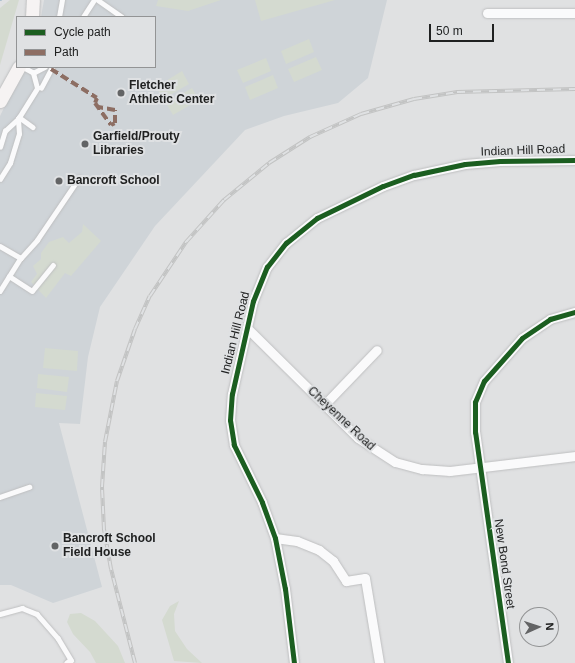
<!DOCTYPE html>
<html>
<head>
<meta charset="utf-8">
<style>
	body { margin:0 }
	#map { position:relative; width:575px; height:663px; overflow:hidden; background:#e0e1e2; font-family:Helvetica,sans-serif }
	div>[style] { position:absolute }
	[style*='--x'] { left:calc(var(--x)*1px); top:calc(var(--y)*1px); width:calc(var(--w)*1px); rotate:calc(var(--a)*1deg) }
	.built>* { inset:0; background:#cfd4d8 }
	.green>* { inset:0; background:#d4dad0 }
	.stream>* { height:2.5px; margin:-1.25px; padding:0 1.25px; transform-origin:1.25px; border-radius:1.25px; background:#acc1ce }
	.roads { filter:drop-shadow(0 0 1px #bebfc0) drop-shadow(0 0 1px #bebfc0) }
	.lane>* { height:4.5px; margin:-2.25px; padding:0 2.25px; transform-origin:2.25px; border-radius:2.25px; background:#fafafb }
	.street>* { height:9px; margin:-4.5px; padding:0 4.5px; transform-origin:4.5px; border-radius:4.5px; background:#fafafb }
	.secondary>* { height:13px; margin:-6.5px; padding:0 6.5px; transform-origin:6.5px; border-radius:6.5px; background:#f6f3f3 }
	.rail>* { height:4px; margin-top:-2px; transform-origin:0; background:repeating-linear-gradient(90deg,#dfe1e3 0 8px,#c2c3c3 0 16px); box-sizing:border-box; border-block:1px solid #c2c3c3 }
	.quiet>* { height:4px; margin-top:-2px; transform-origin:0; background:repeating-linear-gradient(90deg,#8d6e63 0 8px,transparent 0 12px) }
	.cycleway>* { height:5px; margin:-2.5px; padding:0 2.5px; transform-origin:2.5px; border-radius:2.5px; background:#1b5e20 }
	.dots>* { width:11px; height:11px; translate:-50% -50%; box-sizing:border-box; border:2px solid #dfe1e3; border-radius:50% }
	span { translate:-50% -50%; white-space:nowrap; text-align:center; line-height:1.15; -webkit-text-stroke:4px #dfe1e3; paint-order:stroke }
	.poi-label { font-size:12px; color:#202121; font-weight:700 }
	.left { translate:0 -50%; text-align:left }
	.street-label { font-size:12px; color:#202121 }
	.legend { position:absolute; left:16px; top:16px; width:140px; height:52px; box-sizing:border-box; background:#dfe1e3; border:1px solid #939495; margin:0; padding:5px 7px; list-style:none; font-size:12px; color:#202121 }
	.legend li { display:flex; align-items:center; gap:8px; height:20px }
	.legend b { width:20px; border:1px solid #939495 }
	.north { position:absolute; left:519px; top:607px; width:40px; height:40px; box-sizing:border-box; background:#dfe1e3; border:1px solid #939495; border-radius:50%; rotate:87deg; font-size:11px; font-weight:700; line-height:16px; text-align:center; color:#202121 }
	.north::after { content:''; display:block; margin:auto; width:14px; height:18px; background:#636465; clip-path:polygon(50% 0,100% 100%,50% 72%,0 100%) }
	.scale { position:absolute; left:429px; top:24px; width:65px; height:18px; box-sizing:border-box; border:2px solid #202121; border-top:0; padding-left:5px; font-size:12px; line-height:14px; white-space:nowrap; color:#202121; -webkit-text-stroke:3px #dfe1e3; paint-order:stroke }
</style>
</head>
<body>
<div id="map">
	<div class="built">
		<div style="clip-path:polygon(44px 0,387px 0,368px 78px,338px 103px,284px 116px,245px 130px,155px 226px,100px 307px,88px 357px,80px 424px,59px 423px,102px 587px,53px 603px,11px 585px,0 585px,0 116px,24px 67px,155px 67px,155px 17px,41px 17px)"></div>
	</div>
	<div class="green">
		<div style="clip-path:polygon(10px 0,19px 0,0 65px,0 8px)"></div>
		<div style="clip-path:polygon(158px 0,221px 0,188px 11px,156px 6px)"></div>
		<div style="clip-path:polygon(255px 0,335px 0,261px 21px)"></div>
		<div style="clip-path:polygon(309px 39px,314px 52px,286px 64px,281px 51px)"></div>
		<div style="clip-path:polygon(316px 57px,322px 70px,294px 82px,288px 69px)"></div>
		<div style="clip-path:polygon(266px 58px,271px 71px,243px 83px,237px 70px)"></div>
		<div style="clip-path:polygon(182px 71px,189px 84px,163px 99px,156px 87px)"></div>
		<div style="clip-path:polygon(273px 75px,278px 88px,250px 100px,245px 87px)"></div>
		<div style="clip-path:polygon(192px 88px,199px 100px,173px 115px,166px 103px)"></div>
		<div style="clip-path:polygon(83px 224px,101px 241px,71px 276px,65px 273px,46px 298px,31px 282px,37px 274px,33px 266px,41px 259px,41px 253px,49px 242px,63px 237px,69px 243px,82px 232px)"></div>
		<div style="clip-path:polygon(45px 348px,78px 351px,77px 371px,43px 368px)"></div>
		<div style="clip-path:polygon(38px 374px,69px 377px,67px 392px,37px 388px)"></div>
		<div style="clip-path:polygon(36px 393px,67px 396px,65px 410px,35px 407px)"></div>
		<div style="clip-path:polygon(179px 601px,174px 614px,175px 631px,187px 649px,202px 663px,174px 661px,162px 620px,170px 606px)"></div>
		<div style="clip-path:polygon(81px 613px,95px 621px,118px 646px,125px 663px,96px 663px,90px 652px,73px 634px,67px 622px,70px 614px)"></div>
	</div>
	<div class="stream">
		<div style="--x:0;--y:0;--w:1;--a:0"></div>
	</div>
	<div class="roads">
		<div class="lane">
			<div style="--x:98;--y:0;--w:29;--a:35"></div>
			<div style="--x:59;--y:17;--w:17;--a:-80"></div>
			<div style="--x:83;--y:17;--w:20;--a:-57"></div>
			<div style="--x:33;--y:73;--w:13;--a:-27"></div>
			<div style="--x:37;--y:88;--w:4;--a:0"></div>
			<div style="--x:41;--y:88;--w:24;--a:-62"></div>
			<div style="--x:19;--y:117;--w:17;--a:36"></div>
			<div style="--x:0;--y:147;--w:17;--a:-73"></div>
			<div style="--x:5;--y:131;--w:18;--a:-43"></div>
			<div style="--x:18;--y:119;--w:36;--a:-58"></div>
			<div style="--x:37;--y:88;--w:16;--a:-105"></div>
			<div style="--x:33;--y:73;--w:13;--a:-151"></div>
			<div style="--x:0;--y:179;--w:19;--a:-58"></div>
			<div style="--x:10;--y:163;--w:30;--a:-73"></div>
			<div style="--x:19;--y:134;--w:15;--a:-94"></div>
			<div style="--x:0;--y:246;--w:24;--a:30"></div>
			<div style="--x:21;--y:258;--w:39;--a:122"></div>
			<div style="--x:21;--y:258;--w:24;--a:-48"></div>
			<div style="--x:37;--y:240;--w:75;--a:-55.9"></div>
			<div style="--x:9;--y:276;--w:27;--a:33"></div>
			<div style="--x:32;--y:291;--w:33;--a:-51"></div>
			<div style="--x:0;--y:497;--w:31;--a:-19"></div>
			<div style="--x:0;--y:614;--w:23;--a:-15"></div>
			<div style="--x:22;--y:608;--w:16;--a:22"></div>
			<div style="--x:37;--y:614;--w:32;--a:49"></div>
			<div style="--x:58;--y:638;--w:26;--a:59"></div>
			<div style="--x:71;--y:660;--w:5;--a:143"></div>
		</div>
		<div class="street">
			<div style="--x:487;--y:13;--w:88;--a:0"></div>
			<div style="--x:247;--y:328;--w:156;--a:44.7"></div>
			<div style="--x:358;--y:438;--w:44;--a:33"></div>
			<div style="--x:395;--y:462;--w:28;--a:15"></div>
			<div style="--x:422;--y:469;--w:28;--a:4"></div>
			<div style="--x:450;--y:471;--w:126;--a:-6.8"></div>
			<div style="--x:324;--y:405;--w:76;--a:-46.1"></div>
			<div style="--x:275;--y:538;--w:22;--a:8"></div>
			<div style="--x:297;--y:541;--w:24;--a:22"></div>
			<div style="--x:319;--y:550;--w:18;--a:38"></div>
			<div style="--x:333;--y:561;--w:24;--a:57"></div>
			<div style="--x:346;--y:581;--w:19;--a:-9"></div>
			<div style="--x:365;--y:578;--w:86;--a:80.6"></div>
			<div style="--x:294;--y:663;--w:75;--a:-96.9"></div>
			<div style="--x:285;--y:589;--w:52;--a:-101.1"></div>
			<div style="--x:275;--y:538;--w:38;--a:-110"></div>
			<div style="--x:262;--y:502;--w:64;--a:-116.2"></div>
			<div style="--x:234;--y:445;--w:25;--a:-99"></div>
			<div style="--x:230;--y:420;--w:26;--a:-86"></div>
			<div style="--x:232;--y:394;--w:95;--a:-77.3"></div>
			<div style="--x:253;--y:301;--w:37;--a:-68"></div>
			<div style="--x:267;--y:267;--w:31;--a:-52"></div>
			<div style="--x:286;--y:243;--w:40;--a:-39"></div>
			<div style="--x:317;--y:218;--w:73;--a:-25.9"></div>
			<div style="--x:383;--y:186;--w:33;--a:-20"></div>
			<div style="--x:414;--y:175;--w:52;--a:-12.2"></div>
			<div style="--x:465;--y:164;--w:35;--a:-5"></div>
			<div style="--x:500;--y:161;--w:75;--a:-0.8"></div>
			<div style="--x:508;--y:663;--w:233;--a:-98.1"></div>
			<div style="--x:475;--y:432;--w:30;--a:-90"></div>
			<div style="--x:475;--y:402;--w:23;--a:-67"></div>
			<div style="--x:484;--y:381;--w:57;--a:-48.5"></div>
			<div style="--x:522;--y:338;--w:34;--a:-34"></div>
			<div style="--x:550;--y:319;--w:26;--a:-16"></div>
		</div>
		<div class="secondary">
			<div style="--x:32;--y:17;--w:17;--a:-87"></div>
			<div style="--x:0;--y:101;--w:39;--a:-61"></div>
		</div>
	</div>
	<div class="rail">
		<div style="--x:135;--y:663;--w:97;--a:-104.3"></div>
		<div style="--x:111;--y:569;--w:40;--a:-100"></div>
		<div style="--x:104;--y:530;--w:43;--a:-92.7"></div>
		<div style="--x:102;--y:487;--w:45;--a:-86.2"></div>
		<div style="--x:105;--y:442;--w:62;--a:-78.9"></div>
		<div style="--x:117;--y:381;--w:55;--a:-70.9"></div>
		<div style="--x:135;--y:329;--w:36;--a:-66"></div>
		<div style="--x:150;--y:296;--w:65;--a:-56.3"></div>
		<div style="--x:186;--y:242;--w:57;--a:-47.9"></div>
		<div style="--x:224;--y:200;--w:58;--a:-39.4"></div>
		<div style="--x:269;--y:163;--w:49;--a:-32.4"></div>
		<div style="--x:310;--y:137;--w:56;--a:-24.3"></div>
		<div style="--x:361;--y:114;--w:55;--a:-15.8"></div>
		<div style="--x:414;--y:99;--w:44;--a:-9.2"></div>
		<div style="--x:457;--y:92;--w:118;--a:-1.5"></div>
	</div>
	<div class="quiet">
		<div style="--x:51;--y:69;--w:54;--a:32.2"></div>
		<div style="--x:97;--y:98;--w:5;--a:112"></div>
		<div style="--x:95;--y:103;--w:27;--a:54"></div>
		<div style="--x:111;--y:125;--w:4;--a:-27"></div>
		<div style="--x:115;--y:123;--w:13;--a:-90"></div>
		<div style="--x:115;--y:110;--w:17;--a:-170"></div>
	</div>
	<div class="cycleway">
		<div style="--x:294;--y:663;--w:75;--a:-96.9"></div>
		<div style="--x:285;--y:589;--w:52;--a:-101.1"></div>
		<div style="--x:275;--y:538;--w:38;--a:-110"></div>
		<div style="--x:262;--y:502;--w:64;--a:-116.2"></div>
		<div style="--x:234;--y:445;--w:25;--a:-99"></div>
		<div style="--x:230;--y:420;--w:26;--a:-86"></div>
		<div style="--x:232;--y:394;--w:95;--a:-77.3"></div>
		<div style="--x:253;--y:301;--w:37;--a:-68"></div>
		<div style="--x:267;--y:267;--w:31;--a:-52"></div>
		<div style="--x:286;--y:243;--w:40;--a:-39"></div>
		<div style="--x:317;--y:218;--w:73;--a:-25.9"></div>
		<div style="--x:383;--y:186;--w:33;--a:-20"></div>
		<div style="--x:414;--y:175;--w:52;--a:-12.2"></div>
		<div style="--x:465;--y:164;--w:35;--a:-5"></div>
		<div style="--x:500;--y:161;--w:75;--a:-0.8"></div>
		<div style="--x:508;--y:663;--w:233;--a:-98.1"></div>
		<div style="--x:475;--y:432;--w:30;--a:-90"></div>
		<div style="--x:475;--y:402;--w:23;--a:-67"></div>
		<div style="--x:484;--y:381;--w:57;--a:-48.5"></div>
		<div style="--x:522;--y:338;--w:34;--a:-34"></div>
		<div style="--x:550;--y:319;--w:26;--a:-16"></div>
	</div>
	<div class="dots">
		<div style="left:121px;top:93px;background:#636465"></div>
		<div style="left:85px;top:144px;background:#636465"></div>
		<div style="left:59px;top:181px;background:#636465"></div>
		<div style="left:55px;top:546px;background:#636465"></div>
	</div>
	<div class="poi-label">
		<span class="left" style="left:129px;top:93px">Fletcher<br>Athletic Center</span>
		<span class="left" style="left:93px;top:144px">Garfield/Prouty<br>Libraries</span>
		<span class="left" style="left:67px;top:181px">Bancroft School</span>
		<span class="left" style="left:63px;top:546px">Bancroft School<br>Field House</span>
	</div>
	<div class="street-label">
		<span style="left:523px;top:151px;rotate:-2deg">Indian Hill Road</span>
		<span style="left:236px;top:333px;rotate:-76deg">Indian Hill Road</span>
		<span style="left:341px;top:419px;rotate:43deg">Cheyenne Road</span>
		<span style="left:504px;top:564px;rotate:82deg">New Bond Street</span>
	</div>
	<ul class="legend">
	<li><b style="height:5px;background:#1b5e20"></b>Cycle path</li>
	<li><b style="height:5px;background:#8d6e63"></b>Path</li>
	</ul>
	<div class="north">N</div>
	<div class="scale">50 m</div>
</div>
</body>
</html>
